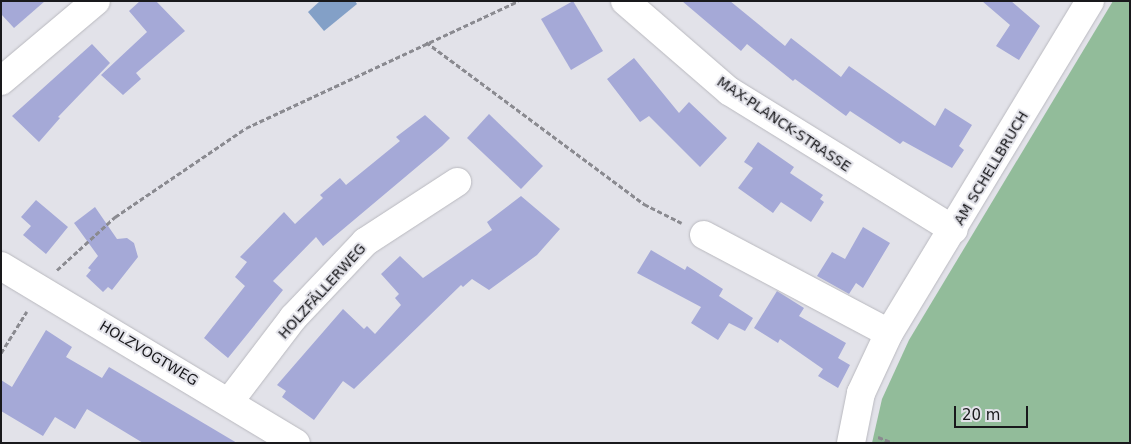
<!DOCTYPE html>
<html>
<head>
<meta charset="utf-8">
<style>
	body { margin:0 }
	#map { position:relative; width:1131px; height:444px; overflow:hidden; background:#e2e2e9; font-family:"DejaVu Sans",sans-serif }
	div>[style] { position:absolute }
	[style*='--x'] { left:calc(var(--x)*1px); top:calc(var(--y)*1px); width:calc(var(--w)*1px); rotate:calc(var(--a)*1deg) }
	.forest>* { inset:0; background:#92bc9a }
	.water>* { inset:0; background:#83a0c7 }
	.building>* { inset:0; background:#a5a9d7 }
	.path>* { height:3px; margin-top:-1.5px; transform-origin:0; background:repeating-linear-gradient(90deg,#8a8a90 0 5px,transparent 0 7.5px) }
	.roads { filter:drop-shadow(0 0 1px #b9b9bf) drop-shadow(0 0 1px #b9b9bf) }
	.minor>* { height:28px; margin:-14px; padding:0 14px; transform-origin:14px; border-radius:14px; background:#fff }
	span { translate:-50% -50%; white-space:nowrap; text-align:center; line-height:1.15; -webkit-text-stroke:4px #e2e2e9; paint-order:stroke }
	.street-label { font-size:14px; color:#19191c }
	.frame { position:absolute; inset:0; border:2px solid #19191c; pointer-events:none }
	.scale { position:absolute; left:954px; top:406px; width:74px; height:22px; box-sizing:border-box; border:2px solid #19191c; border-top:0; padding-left:6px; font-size:15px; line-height:18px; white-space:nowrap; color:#19191c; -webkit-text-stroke:4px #e2e2e9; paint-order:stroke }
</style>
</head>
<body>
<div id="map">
	<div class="forest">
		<div style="clip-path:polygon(1113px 1px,1130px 1px,1130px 443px,872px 443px,882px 399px,909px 340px)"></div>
	</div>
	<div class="water">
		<div style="clip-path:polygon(320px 1px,355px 1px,357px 4px,324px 31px,308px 12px)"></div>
	</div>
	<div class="building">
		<div style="clip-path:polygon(1px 1px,45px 1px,14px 28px,1px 14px)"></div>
		<div style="clip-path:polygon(140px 1px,156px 1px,185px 31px,136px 73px,141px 79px,123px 95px,101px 75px,147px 32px,129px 11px)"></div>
		<div style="clip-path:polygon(573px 1px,603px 51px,571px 70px,541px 19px)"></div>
		<div style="clip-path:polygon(682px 1px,730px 1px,785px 46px,791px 38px,841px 77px,849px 66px,935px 126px,945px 108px,972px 125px,959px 146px,964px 150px,952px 168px,903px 141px,900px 144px,850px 111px,846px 116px,795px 79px,793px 81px,747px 44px,741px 51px)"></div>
		<div style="clip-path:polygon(982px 1px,1011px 1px,1040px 26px,1019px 60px,996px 46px,1010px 25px)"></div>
		<div style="clip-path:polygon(92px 44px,110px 63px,58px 117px,60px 118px,39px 142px,12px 116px)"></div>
		<div style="clip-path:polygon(634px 58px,679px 113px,689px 102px,727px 138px,700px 167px,649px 116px,640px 122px,607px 79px)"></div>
		<div style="clip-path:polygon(489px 114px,543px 166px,521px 189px,467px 138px)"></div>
		<div style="clip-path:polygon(425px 115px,450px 138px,442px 146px,323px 246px,316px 237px,273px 281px,283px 290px,228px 358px,204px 338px,245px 286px,235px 277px,247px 262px,240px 257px,284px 212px,295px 224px,323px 198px,320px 195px,340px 178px,346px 185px,400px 141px,396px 137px)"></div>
		<div style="clip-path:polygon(758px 142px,794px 167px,790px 173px,823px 195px,820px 199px,824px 202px,811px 222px,781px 202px,773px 213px,738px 188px,753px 168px,744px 162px)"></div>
		<div style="clip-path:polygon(521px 196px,560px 229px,537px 255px,489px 290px,472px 279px,463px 287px,461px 285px,354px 389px,343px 381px,314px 420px,282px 397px,286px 391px,277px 385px,343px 309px,364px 329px,367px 326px,375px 334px,401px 305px,395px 298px,399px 294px,381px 274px,400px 256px,423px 278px,492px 230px,487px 222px)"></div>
		<div style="clip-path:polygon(36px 200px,68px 227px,46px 254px,23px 235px,31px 226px,21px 217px)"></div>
		<div style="clip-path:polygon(95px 207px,117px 239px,127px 238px,134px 243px,138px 257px,112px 290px,108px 287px,103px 292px,86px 276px,91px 270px,88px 268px,98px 256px,74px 223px)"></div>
		<div style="clip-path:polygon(863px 227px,890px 243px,863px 288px,856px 283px,849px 294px,817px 276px,832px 252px,845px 259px)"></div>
		<div style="clip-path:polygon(651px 250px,685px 270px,687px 266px,723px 289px,719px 296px,753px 318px,745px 331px,729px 323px,718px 340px,691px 323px,701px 307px,637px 273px)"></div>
		<div style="clip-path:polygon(777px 291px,804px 308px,799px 316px,846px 343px,838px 358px,850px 365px,838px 388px,818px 376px,823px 369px,780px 339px,778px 343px,754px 328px)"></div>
		<div style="clip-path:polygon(46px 330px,72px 347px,66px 357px,102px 378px,109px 367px,237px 443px,143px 443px,87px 409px,75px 429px,55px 417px,43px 436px,1px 411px,1px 380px,12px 387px)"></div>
	</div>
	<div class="path">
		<div style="--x:426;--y:42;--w:272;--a:36.6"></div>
		<div style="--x:644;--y:204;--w:42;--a:26.6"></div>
		<div style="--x:57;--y:270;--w:79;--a:-42.4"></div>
		<div style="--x:115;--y:217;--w:158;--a:-34.2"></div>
		<div style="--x:246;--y:128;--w:300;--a:-25"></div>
		<div style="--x:1;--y:353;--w:49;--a:-58.2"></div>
		<div style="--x:878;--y:437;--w:17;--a:21"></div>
	</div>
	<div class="roads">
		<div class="minor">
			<div style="--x:625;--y:1;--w:138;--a:40.9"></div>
			<div style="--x:729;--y:91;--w:264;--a:31.7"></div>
			<div style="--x:1;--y:81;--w:124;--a:-40.1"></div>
			<div style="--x:704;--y:235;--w:209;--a:27.9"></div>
			<div style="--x:1;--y:266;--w:344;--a:31"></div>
			<div style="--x:229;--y:402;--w:106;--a:-52.7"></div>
			<div style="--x:293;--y:318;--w:105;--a:-46.5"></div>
			<div style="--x:365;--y:242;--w:110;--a:-33.1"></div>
			<div style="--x:851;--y:443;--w:51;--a:-78.7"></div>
			<div style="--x:861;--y:393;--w:66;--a:-65"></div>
			<div style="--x:889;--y:333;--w:388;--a:-58.8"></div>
		</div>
	</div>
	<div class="street-label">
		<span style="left:784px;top:124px;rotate:34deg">MAX-PLANCK-STRASSE</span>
		<span style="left:991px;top:168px;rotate:-59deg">AM SCHELLBRUCH</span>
		<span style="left:322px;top:291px;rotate:-48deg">HOLZFÄLLERWEG</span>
		<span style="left:149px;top:353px;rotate:31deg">HOLZVOGTWEG</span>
	</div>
	<div class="frame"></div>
	<div class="scale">20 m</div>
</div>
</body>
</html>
